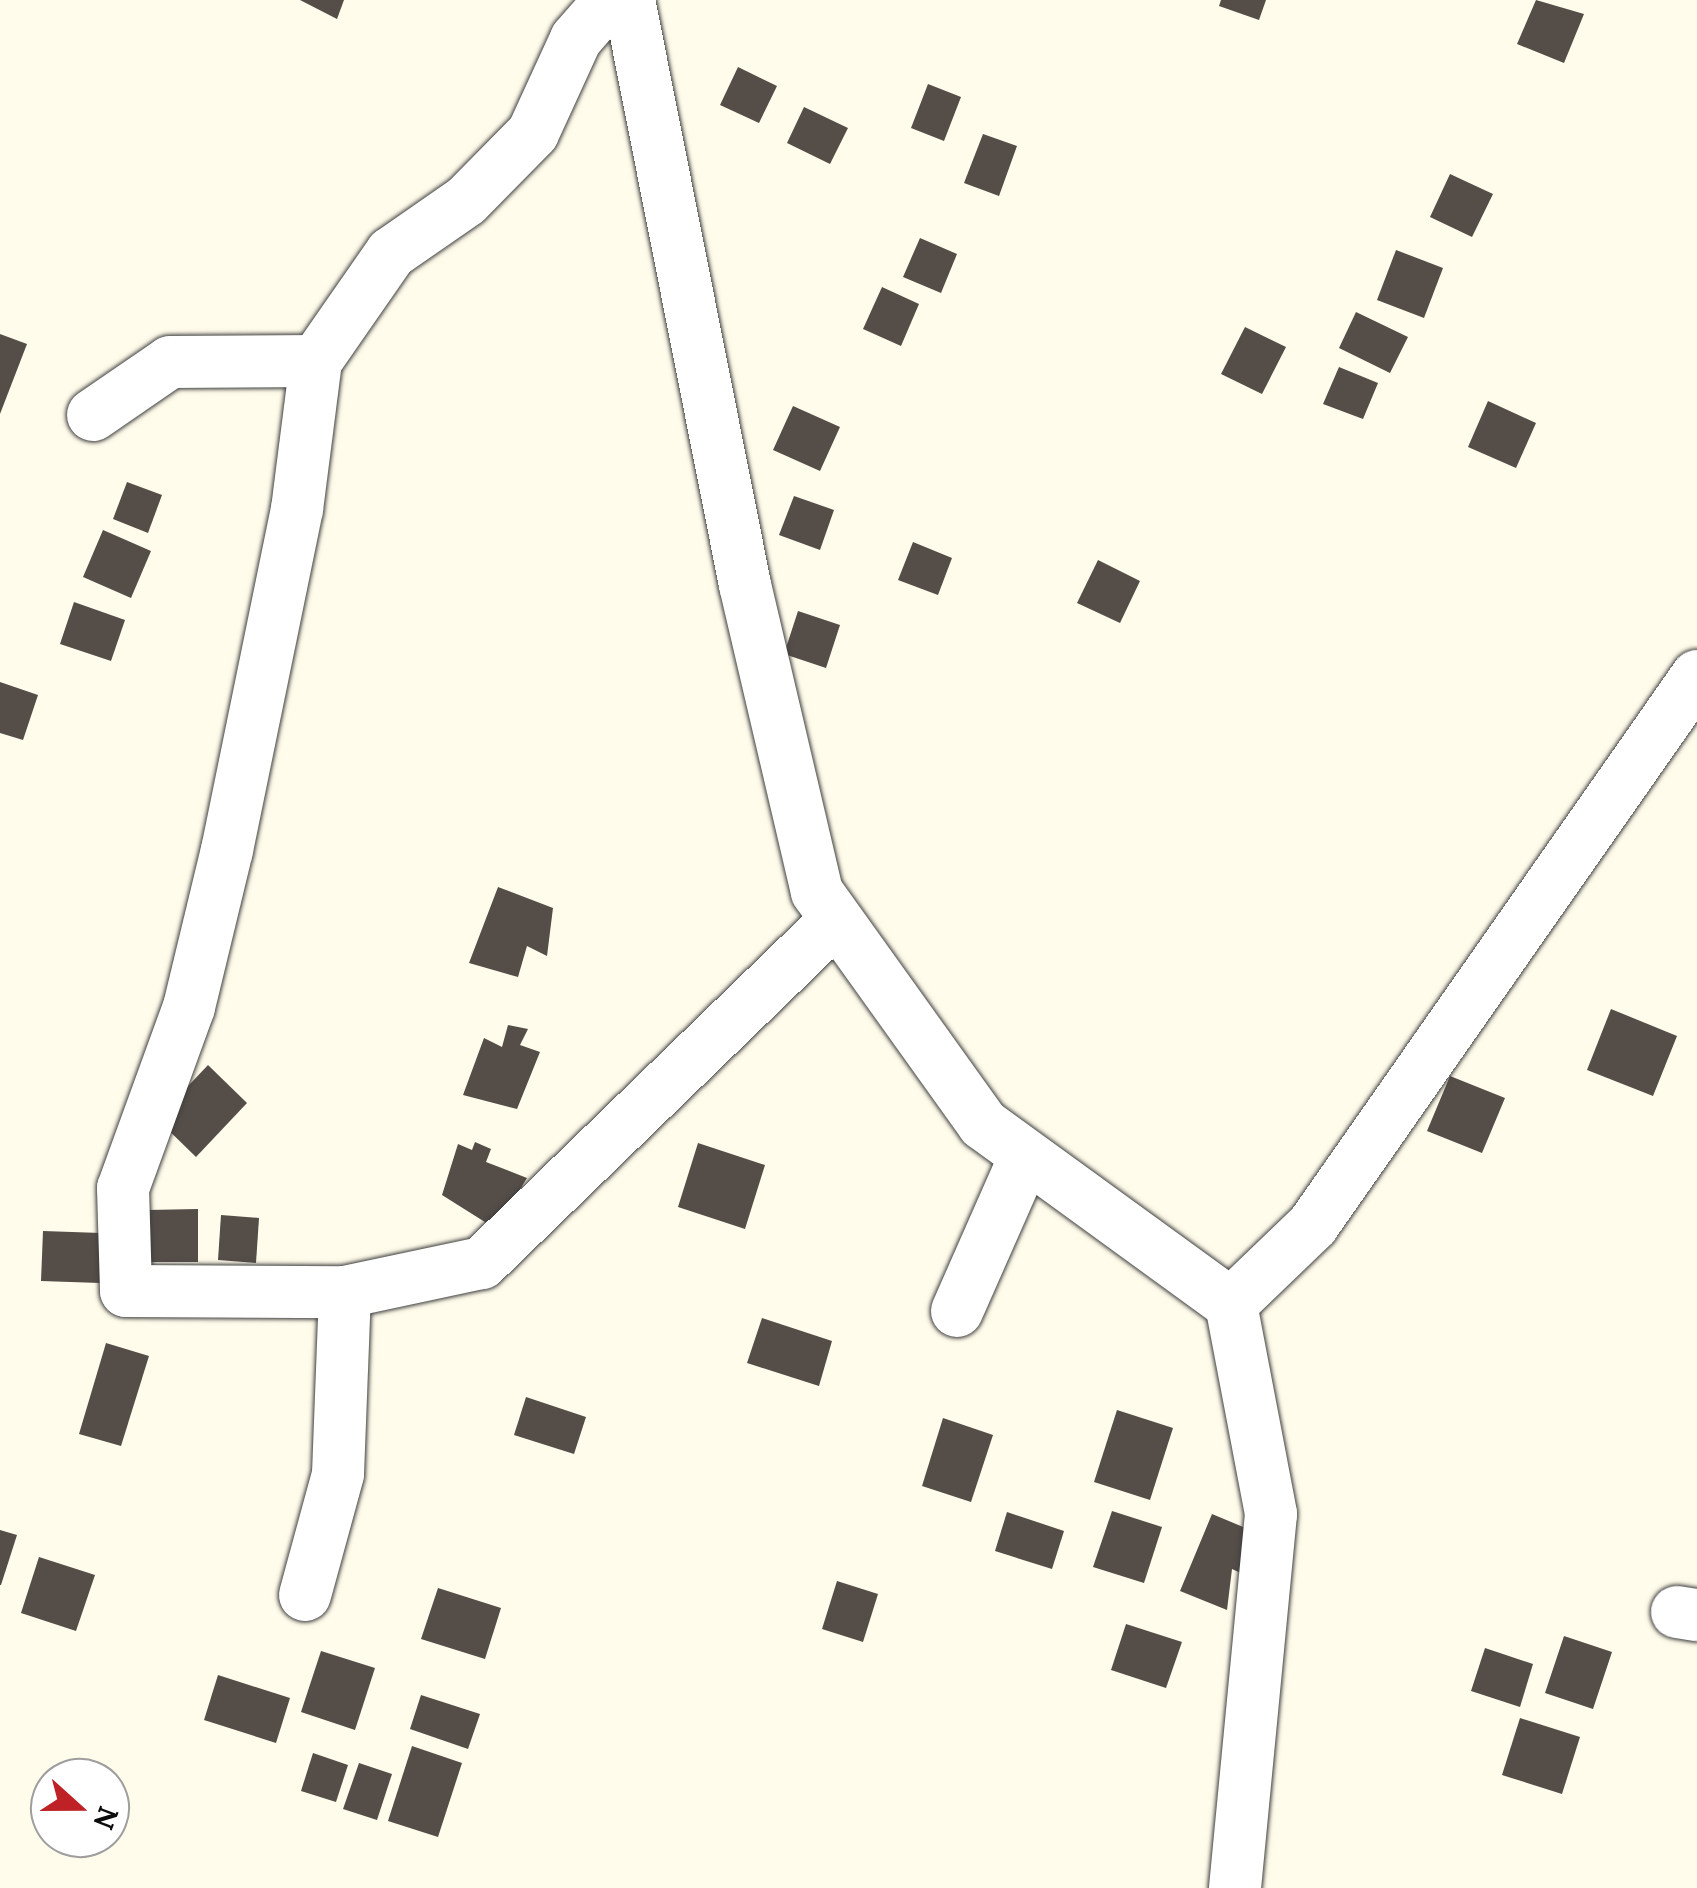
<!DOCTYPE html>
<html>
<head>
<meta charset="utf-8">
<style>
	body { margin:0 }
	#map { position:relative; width:1697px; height:1888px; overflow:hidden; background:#fffceb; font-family:Lora,serif }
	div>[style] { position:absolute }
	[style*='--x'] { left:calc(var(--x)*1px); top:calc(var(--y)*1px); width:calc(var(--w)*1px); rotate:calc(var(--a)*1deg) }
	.building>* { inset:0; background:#554d48 }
	.roads { filter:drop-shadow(0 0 2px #3f3f3f) drop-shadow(0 0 2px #3f3f3f) }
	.minor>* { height:52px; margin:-26px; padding:0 26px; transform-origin:26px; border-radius:26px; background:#fff }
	span { translate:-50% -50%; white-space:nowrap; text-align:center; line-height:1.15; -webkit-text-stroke:10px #fff; paint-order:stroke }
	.north { position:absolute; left:30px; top:1758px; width:100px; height:100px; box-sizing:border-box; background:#fff; border:2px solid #9e9e9e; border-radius:50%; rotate:111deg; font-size:28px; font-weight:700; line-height:40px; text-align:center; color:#0c0c0c }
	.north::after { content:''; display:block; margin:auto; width:35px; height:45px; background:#be2226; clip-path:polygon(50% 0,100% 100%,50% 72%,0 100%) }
</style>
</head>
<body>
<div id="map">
	<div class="building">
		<div style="clip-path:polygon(300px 0,344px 0,337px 19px)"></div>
		<div style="clip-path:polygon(1221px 0,1266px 0,1259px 20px,1219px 6px)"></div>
		<div style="clip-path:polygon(1536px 0,1584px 14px,1564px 63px,1517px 44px)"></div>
		<div style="clip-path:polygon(738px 67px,777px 86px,759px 123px,720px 105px)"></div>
		<div style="clip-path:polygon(928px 84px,961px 97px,944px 141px,911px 128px)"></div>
		<div style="clip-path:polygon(804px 107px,848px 128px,830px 164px,787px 143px)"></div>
		<div style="clip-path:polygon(983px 134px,1017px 146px,999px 196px,964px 183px)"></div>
		<div style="clip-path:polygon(1450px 174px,1493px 194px,1472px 237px,1430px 217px)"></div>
		<div style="clip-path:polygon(920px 238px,957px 254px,941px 293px,903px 277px)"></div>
		<div style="clip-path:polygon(1396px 250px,1443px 268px,1424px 318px,1377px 300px)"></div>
		<div style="clip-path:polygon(882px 287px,919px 304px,901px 346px,863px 329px)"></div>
		<div style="clip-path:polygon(1356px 312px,1408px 337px,1390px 373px,1339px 348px)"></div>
		<div style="clip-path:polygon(1245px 327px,1286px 347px,1262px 394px,1221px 374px)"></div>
		<div style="clip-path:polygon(0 334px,27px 344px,0 414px)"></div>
		<div style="clip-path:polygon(1339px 367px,1378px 383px,1363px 419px,1323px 404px)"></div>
		<div style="clip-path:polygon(1488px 401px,1536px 423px,1516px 468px,1468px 447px)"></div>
		<div style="clip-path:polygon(793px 406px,840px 427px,820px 471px,773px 450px)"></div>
		<div style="clip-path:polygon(127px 482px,162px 495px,148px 533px,113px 519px)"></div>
		<div style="clip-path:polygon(794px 496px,834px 510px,820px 550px,779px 535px)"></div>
		<div style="clip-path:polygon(103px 530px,151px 551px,131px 598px,83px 577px)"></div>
		<div style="clip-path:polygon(913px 542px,952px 558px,938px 595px,898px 580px)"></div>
		<div style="clip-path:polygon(1098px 560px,1140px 581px,1120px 623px,1077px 603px)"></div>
		<div style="clip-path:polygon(74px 602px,125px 620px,111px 661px,60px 644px)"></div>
		<div style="clip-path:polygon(798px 611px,840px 625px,826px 668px,784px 654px)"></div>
		<div style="clip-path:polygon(0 682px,38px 695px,23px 740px,0 733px)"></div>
		<div style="clip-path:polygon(498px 887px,553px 908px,547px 956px,527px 946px,518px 977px,469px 963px)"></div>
		<div style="clip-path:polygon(1611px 1009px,1677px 1036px,1653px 1096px,1587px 1070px)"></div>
		<div style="clip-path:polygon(508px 1025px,528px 1029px,520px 1045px,540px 1052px,517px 1109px,463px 1095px,484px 1038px,502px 1047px)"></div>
		<div style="clip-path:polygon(208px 1065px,247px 1103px,196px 1157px,157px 1119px)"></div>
		<div style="clip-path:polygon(1450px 1076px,1505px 1098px,1482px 1153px,1427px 1131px)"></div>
		<div style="clip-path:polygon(475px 1142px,491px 1149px,486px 1162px,527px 1178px,496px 1229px,442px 1195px,458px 1144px,472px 1150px)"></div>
		<div style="clip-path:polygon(698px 1143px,765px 1165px,745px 1229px,678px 1207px)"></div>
		<div style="clip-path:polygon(198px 1209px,198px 1262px,147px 1262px,147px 1210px)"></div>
		<div style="clip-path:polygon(221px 1215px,259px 1218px,256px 1263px,218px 1260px)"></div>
		<div style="clip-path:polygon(43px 1231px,101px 1233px,100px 1283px,41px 1281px)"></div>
		<div style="clip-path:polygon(762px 1318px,832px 1341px,819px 1386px,747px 1363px)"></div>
		<div style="clip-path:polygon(106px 1343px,149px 1356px,121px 1446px,79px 1434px)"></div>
		<div style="clip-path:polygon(526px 1397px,586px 1417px,574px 1454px,514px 1435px)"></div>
		<div style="clip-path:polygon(1117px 1410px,1173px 1428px,1150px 1500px,1094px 1482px)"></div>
		<div style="clip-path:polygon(943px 1418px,993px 1435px,971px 1502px,922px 1486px)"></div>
		<div style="clip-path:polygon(1112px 1511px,1162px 1527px,1144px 1583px,1093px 1567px)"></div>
		<div style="clip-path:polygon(1007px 1512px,1064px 1531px,1052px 1569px,995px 1551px)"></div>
		<div style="clip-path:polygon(1212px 1514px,1260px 1534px,1243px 1574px,1232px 1569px,1227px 1610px,1180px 1591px)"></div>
		<div style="clip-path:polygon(0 1530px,17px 1535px,1px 1585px,0 1585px)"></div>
		<div style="clip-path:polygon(39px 1557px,95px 1575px,76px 1631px,21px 1613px)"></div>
		<div style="clip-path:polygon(837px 1581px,878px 1594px,863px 1642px,822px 1629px)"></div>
		<div style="clip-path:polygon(438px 1588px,501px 1608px,485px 1659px,421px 1639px)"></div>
		<div style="clip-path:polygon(1126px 1624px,1182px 1642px,1166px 1688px,1111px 1670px)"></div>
		<div style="clip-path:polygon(1564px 1636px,1612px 1652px,1593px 1709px,1545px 1693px)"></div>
		<div style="clip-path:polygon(1485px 1648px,1533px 1664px,1520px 1707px,1471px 1691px)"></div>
		<div style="clip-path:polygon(321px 1651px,375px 1668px,355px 1730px,301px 1712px)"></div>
		<div style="clip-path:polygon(218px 1675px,290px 1698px,276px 1743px,204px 1720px)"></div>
		<div style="clip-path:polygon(421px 1695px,480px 1714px,468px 1749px,410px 1729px)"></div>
		<div style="clip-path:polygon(1520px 1718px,1580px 1737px,1562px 1794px,1502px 1775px)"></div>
		<div style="clip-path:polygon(412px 1746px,462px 1763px,438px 1837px,388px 1821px)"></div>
		<div style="clip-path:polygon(313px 1753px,348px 1765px,336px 1802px,301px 1791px)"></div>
		<div style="clip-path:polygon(359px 1763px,392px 1774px,377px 1820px,343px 1809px)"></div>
	</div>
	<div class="roads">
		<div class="minor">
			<div style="--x:610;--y:0;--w:52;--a:131.1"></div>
			<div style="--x:576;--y:39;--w:103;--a:114.6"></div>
			<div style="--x:533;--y:133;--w:95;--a:134.6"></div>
			<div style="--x:466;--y:201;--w:91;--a:145.3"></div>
			<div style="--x:391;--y:253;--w:131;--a:124.8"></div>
			<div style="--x:316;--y:361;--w:149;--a:97.3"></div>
			<div style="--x:297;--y:509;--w:348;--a:101.6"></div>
			<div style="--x:227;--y:850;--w:162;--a:103.6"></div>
			<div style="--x:189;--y:1007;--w:193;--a:110"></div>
			<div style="--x:123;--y:1188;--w:103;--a:88.3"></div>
			<div style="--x:126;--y:1291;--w:219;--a:0.3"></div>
			<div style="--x:345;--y:1292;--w:140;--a:-12"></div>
			<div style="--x:482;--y:1263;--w:493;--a:-44.1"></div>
			<div style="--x:629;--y:0;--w:596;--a:78.78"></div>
			<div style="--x:745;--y:585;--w:315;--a:76.8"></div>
			<div style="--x:817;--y:892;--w:285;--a:54.4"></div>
			<div style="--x:983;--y:1124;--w:306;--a:36"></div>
			<div style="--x:1231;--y:1304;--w:214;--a:79.2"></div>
			<div style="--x:1271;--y:1514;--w:376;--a:95.5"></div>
			<div style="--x:93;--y:415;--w:93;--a:-34.5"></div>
			<div style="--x:170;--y:362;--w:146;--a:-0.4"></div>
			<div style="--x:1231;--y:1304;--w:114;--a:-43.9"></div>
			<div style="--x:1313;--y:1225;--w:670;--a:-55.03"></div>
			<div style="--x:957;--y:1311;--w:168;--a:-66.2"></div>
			<div style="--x:305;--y:1595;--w:125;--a:-74.7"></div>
			<div style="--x:338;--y:1474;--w:182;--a:-87.8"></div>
			<div style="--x:1677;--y:1612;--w:20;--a:9"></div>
		</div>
	</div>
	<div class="north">N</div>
</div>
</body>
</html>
